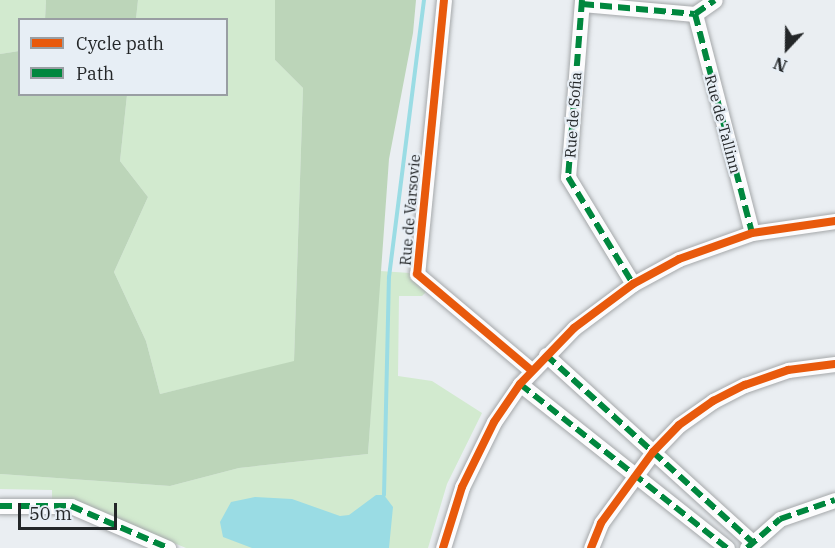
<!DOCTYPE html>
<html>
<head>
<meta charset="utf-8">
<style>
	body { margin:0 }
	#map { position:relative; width:835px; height:548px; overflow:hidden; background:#eaeef2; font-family:"IBM Plex Serif",serif }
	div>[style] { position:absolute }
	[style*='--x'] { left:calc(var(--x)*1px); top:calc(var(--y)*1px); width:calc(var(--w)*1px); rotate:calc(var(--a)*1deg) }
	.green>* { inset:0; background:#d2eacf }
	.forest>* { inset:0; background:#bcd5b9 }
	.water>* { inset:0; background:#9adce4 }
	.stream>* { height:4px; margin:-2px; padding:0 2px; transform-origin:2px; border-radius:2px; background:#9adce4 }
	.roads { filter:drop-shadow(0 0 2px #a5a8aa) drop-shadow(0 0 2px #a5a8aa) }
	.minor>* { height:15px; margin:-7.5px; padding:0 7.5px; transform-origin:7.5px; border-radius:7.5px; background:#fcfcfd }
	.quiet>* { height:6px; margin-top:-3px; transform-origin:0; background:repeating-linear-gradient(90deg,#00873e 0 12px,transparent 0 18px) }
	.cycleway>* { height:8px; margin:-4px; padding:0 4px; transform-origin:4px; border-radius:4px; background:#e8590c }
	span { translate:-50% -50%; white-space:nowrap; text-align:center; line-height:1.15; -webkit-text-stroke:4.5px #e7eef5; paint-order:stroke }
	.street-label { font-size:15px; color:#232628 }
	.legend { position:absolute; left:18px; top:18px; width:210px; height:78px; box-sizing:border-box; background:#e7eef5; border:2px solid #999ea3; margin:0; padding:8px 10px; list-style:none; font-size:18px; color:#232628 }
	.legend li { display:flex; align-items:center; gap:12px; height:30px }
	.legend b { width:30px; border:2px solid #999ea3 }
	.north { position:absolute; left:757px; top:18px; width:60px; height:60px; -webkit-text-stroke:4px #e7eef5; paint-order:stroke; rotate:202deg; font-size:16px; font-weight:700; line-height:24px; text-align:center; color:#232628 }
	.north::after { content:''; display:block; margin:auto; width:21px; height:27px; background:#232628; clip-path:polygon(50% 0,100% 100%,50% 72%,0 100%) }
	.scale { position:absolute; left:18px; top:503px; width:99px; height:27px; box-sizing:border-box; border:3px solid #232628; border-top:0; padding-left:8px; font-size:18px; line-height:21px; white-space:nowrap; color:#232628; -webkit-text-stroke:4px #e7eef5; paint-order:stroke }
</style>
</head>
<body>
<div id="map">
	<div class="green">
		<div style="clip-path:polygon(0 0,46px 0,45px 19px,20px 20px,19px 51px,0 54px)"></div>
		<div style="clip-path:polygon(138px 0,275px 0,275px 60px,303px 88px,294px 362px,160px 394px,146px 341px,114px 272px,148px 197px,120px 161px,127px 95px,226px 94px,226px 20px,136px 19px)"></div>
		<div style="clip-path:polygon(380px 271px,410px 273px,429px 289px,422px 296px,399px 296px,398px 376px,432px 381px,482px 413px,447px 484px,428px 548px,186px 548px,71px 500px,52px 499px,52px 490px,0 489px,0 474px,170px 486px,239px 468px,368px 454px)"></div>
	</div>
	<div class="forest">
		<div style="clip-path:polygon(46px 0,138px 0,136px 19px,45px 20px)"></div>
		<div style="clip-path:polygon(275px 0,416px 0,413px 33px,389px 159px,368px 454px,239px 468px,170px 486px,0 474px,0 54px,19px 51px,20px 94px,127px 95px,120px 161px,148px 197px,114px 272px,146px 341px,160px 394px,294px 361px,303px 88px,275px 60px)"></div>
	</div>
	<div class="water">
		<div style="clip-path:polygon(376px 495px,384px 495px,393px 507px,389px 548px,252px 548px,223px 537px,220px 522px,231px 502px,255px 497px,292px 499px,340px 516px,349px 515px)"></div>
	</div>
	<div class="stream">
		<div style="--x:384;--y:495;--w:218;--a:-88.7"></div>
		<div style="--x:389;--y:277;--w:279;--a:-82.8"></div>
	</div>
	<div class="roads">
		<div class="minor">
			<div style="--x:444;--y:0;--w:275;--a:95.6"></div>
			<div style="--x:417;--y:274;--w:150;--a:40.1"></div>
			<div style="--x:582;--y:0;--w:178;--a:94.5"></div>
			<div style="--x:568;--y:177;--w:125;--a:58.7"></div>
			<div style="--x:582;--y:4;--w:113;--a:5.1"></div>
			<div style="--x:695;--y:14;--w:24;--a:-35"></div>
			<div style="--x:695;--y:14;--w:226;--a:75.4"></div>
			<div style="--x:546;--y:355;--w:278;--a:42.2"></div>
			<div style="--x:520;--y:384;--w:264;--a:38.4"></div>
			<div style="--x:0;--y:506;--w:71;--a:0"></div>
			<div style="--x:71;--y:506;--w:106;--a:23.4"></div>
			<div style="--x:443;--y:548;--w:64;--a:-72.7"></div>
			<div style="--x:462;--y:487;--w:72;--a:-63.8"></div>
			<div style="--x:494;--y:422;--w:46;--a:-55.6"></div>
			<div style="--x:520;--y:384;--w:78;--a:-46"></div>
			<div style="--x:574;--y:328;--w:74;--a:-36.7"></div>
			<div style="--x:633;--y:284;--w:52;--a:-28.5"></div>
			<div style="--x:679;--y:259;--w:77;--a:-19.6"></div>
			<div style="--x:752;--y:233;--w:84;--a:-8.2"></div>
			<div style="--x:591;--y:548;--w:27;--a:-68"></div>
			<div style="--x:601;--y:523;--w:88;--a:-53.8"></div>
			<div style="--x:653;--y:452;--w:37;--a:-46"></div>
			<div style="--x:679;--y:425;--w:42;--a:-35.2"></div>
			<div style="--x:713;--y:401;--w:36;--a:-27"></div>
			<div style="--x:745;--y:385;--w:46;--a:-19.2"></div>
			<div style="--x:788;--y:370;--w:47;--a:-7.3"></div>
			<div style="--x:747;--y:548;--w:44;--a:-41.3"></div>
			<div style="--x:780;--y:519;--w:58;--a:-19.1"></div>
		</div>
	</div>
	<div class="quiet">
		<div style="--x:582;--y:0;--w:178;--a:94.5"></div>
		<div style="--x:568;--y:177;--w:125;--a:58.7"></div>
		<div style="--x:582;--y:4;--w:113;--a:5.1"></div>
		<div style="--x:695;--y:14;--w:24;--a:-35"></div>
		<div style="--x:695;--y:14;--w:226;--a:75.4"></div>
		<div style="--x:546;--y:355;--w:278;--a:42.2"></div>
		<div style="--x:520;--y:384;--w:264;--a:38.4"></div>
		<div style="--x:0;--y:506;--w:71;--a:0"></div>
		<div style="--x:71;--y:506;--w:106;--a:23.4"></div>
		<div style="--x:747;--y:548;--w:44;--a:-41.3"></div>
		<div style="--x:780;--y:519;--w:58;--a:-19.1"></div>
	</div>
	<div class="cycleway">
		<div style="--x:444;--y:0;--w:275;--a:95.6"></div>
		<div style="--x:417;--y:274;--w:150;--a:40.1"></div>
		<div style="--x:443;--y:548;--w:64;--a:-72.7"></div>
		<div style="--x:462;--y:487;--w:72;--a:-63.8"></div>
		<div style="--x:494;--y:422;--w:46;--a:-55.6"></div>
		<div style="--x:520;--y:384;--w:78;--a:-46"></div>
		<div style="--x:574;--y:328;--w:74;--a:-36.7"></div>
		<div style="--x:633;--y:284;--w:52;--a:-28.5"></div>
		<div style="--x:679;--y:259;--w:77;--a:-19.6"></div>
		<div style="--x:752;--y:233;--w:84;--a:-8.2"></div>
		<div style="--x:591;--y:548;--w:27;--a:-68"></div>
		<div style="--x:601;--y:523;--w:88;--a:-53.8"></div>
		<div style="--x:653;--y:452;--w:37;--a:-46"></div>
		<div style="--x:679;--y:425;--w:42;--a:-35.2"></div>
		<div style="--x:713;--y:401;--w:36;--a:-27"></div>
		<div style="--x:745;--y:385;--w:46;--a:-19.2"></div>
		<div style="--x:788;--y:370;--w:47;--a:-7.3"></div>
	</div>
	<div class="street-label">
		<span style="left:573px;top:115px;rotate:-86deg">Rue de Sofia</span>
		<span style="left:723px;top:124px;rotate:75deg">Rue de Tallinn</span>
		<span style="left:410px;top:210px;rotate:-85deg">Rue de Varsovie</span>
	</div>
	<ul class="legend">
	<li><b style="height:8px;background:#e8590c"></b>Cycle path</li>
	<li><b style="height:8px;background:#00873e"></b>Path</li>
	</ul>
	<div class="north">N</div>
	<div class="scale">50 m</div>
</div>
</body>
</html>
